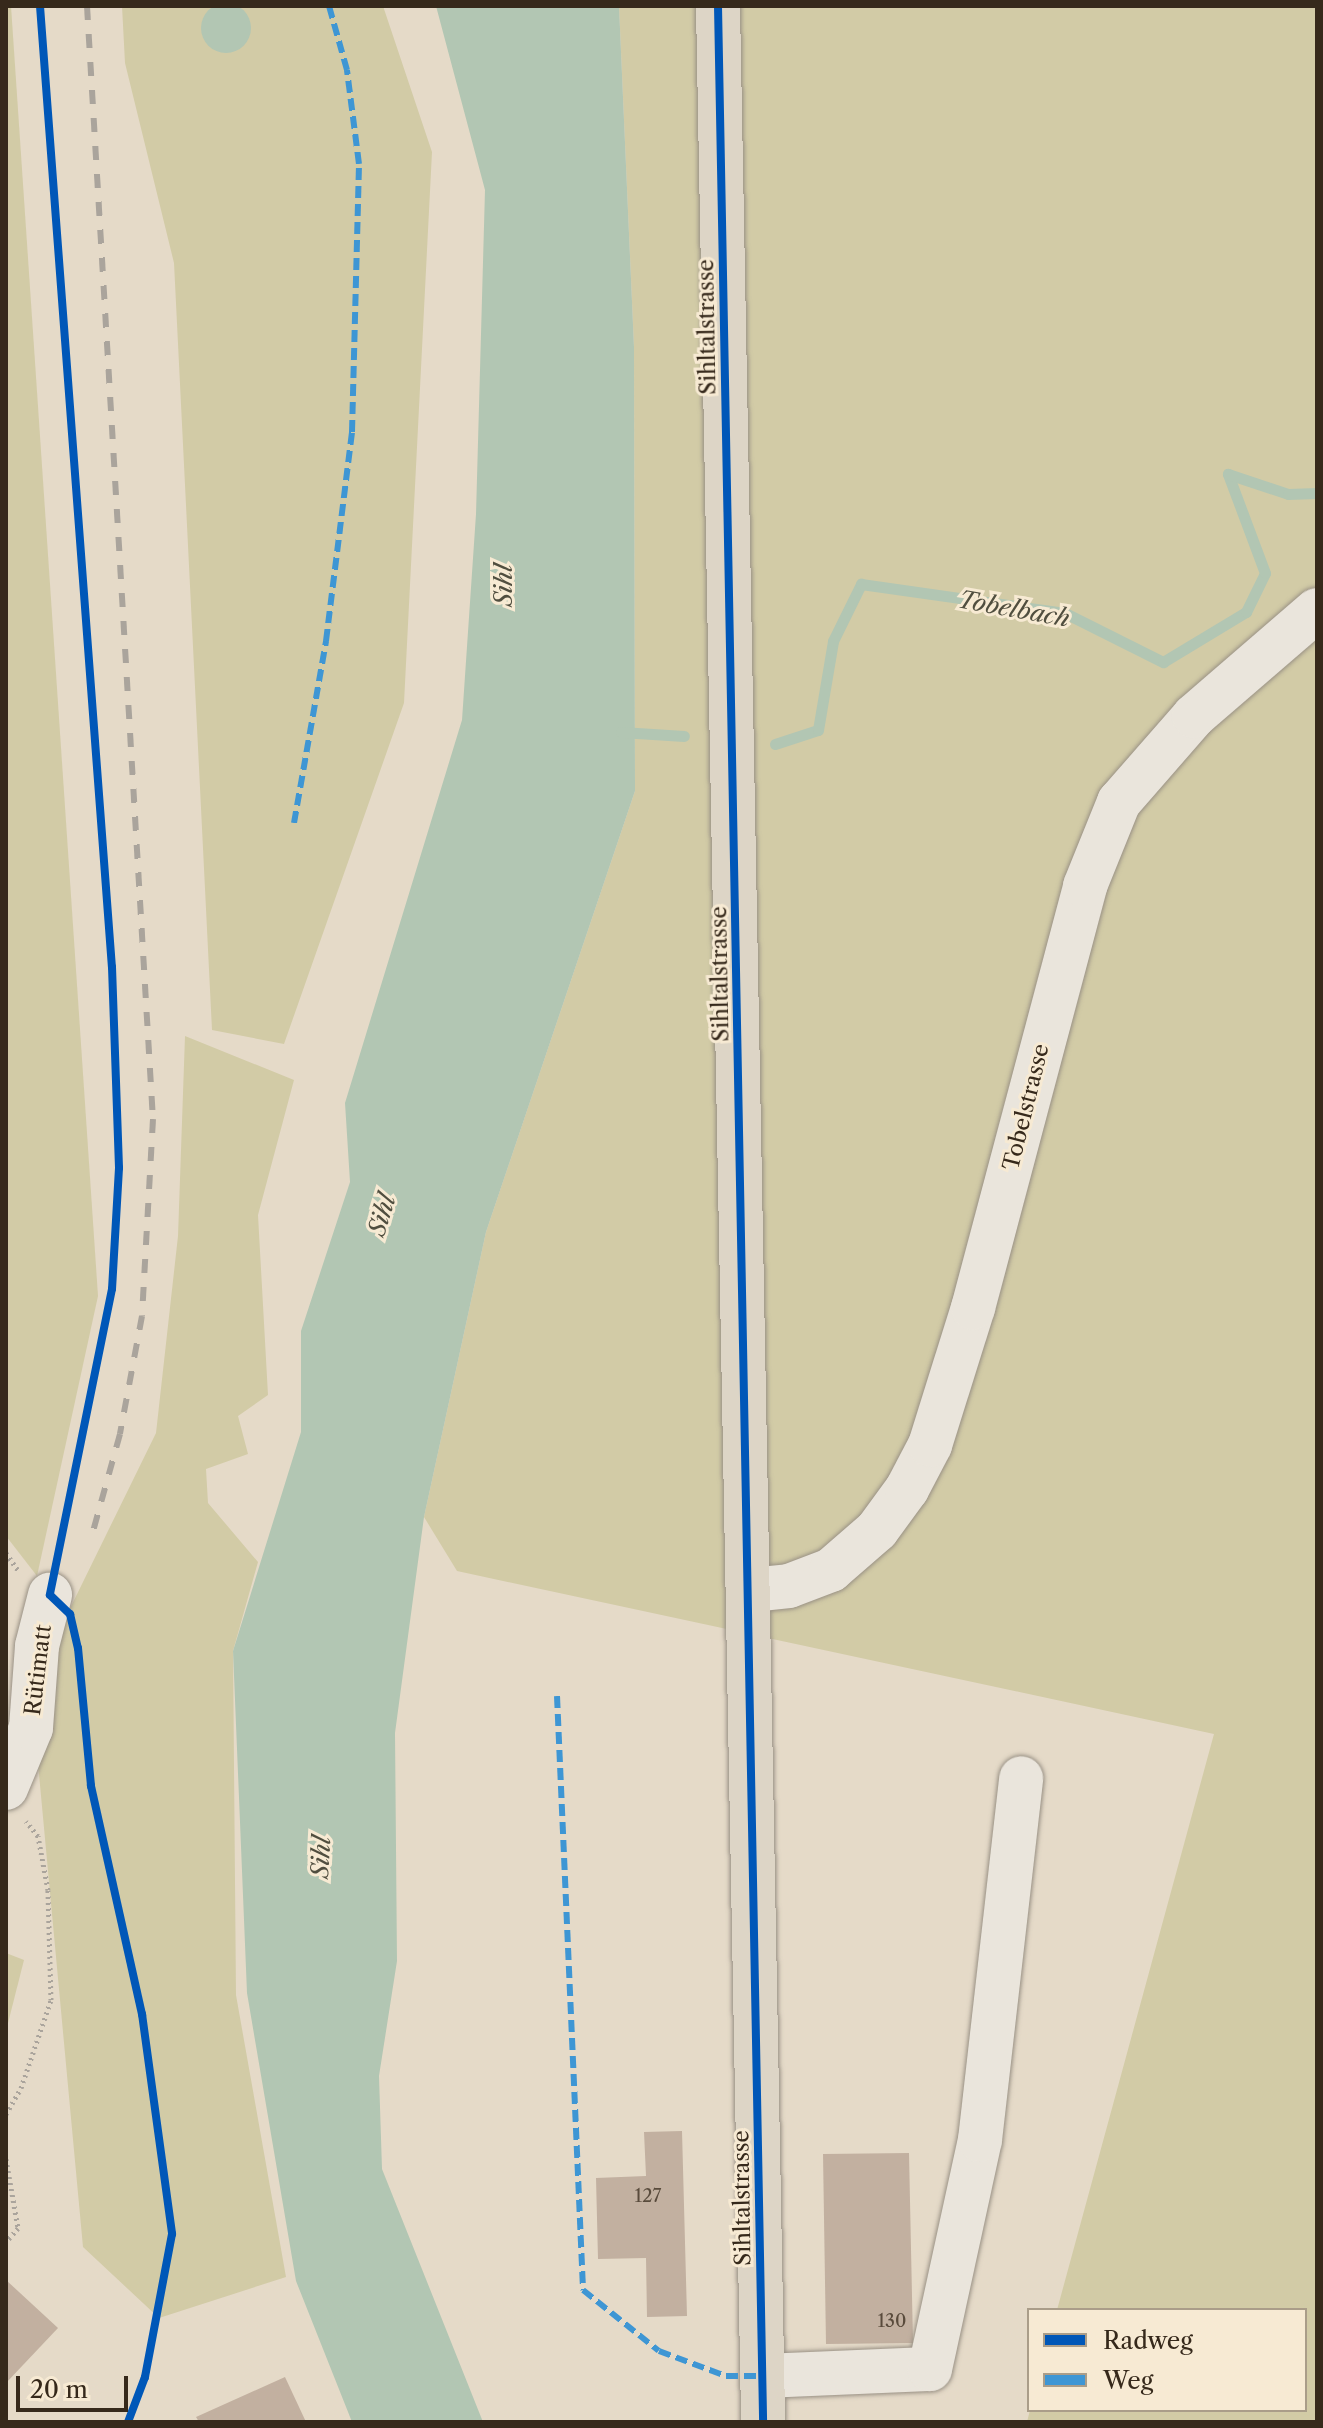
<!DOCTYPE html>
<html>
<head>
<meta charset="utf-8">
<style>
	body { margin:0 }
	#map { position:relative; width:1323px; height:2428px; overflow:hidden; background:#e5dac8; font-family:"Libre Caslon Text",serif }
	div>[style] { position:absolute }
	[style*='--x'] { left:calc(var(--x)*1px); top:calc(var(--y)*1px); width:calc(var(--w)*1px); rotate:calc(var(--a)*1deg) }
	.green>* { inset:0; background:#d2cba6 }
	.water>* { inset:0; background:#b2c6b3 }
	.round { border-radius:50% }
	.stream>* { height:11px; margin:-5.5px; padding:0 5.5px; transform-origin:5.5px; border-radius:5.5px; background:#b2c6b3 }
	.building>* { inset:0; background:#c2b0a0 }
	.path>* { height:5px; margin-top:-2.5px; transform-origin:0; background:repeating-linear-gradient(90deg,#aaa49c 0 2px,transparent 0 6px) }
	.roads { filter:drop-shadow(0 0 2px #999185) drop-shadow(0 0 2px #999185) }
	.minor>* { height:44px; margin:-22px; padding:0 22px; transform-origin:22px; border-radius:22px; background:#eae5dc }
	.major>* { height:44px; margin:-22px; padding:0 22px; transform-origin:22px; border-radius:22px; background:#ddd5c6 }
	.rail>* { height:6px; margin-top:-3px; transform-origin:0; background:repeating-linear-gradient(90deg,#aaa49c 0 14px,transparent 0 28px) }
	.quiet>* { height:6px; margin-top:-3px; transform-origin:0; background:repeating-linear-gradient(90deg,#3e96d4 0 12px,transparent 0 18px) }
	.cycleway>* { height:8px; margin:-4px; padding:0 4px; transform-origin:4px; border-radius:4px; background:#0057b8 }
	span { translate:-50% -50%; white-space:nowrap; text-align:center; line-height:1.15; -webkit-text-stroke:6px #f7ead3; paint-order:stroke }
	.number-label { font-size:18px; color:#594b3c }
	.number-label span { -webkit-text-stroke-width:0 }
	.street-label { font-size:22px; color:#36291b }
	.water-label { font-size:24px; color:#504e3f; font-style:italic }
	.frame { position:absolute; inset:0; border:8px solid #36291b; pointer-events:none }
	.legend { position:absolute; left:1027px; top:2308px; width:280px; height:104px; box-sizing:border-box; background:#f7ead3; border:2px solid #aa9d89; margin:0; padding:10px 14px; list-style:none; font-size:24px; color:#36291b }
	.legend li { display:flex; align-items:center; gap:16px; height:40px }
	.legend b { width:40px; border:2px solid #aa9d89 }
	.scale { position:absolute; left:16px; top:2376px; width:112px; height:36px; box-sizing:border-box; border:4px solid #36291b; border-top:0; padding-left:10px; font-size:24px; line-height:28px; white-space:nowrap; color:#36291b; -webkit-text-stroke:6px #f7ead3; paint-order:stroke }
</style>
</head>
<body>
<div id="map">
	<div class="green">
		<div style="clip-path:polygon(6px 6px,11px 6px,98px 1296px,37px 1576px,6px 1536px)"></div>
		<div style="clip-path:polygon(122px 6px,383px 6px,432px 152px,404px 703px,284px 1044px,212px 1030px,174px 263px,125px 63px)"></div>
		<div style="clip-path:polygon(619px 6px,1317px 6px,1317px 2422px,1027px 2422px,1030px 2410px,1305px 2410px,1305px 2310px,1057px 2310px,1214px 1734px,457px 1571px,424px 1517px,486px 1232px,635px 791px,634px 347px)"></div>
		<div style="clip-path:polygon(185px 1036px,294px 1080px,258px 1215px,268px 1395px,238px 1416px,248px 1454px,206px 1469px,208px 1503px,258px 1562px,233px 1651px,236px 1995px,286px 2277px,159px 2318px,83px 2247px,36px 1742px,58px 1633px,156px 1433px,178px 1236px)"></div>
		<div style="clip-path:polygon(6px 1953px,24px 1960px,6px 2031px)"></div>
	</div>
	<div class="water">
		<div class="round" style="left:201px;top:3px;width:50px;height:50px"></div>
		<div style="clip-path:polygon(436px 6px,619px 6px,634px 347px,635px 791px,486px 1232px,424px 1517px,395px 1733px,397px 1961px,379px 2076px,382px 2169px,483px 2422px,352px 2422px,296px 2281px,247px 1993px,233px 1651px,301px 1432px,301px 1331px,350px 1182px,345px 1103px,462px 720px,476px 514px,485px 190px)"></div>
	</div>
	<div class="stream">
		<div style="--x:621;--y:732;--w:63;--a:3.6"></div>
		<div style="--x:775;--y:744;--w:45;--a:-18"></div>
		<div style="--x:818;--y:730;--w:90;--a:-80.4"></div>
		<div style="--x:833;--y:641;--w:64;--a:-63.8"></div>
		<div style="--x:861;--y:584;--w:206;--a:8.1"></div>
		<div style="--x:1065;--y:613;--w:110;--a:26.6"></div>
		<div style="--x:1163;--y:662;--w:97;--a:-31.1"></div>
		<div style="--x:1246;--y:612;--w:43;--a:-64"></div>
		<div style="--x:1265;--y:573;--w:106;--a:-110.5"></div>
		<div style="--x:1228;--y:474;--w:63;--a:18.4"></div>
		<div style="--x:1288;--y:494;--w:29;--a:-2"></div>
	</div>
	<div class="building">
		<div style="clip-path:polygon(682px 2131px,687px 2316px,647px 2317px,646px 2258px,598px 2259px,596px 2178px,646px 2176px,644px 2132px)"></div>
		<div style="clip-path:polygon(909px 2153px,913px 2343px,826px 2344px,823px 2154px)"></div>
		<div style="clip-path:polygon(6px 2280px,58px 2328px,6px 2383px)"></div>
		<div style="clip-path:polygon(285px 2377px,306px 2422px,199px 2422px,196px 2417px)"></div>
	</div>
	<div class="path">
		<div style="--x:6;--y:1553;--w:21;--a:55"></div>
		<div style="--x:6;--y:2114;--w:30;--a:-60"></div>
		<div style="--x:21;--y:2088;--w:93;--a:-71.2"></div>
		<div style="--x:51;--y:2000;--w:110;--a:-91.6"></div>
		<div style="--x:48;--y:1890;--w:55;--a:-100.5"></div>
		<div style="--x:38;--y:1836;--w:19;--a:-129"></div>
		<div style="--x:6;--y:2159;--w:70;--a:80.1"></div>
		<div style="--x:18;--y:2228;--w:18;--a:131"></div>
	</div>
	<div class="roads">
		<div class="minor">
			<div style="--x:751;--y:1590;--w:38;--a:-6"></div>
			<div style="--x:789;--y:1586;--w:45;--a:-20.9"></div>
			<div style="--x:831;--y:1570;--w:61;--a:-41"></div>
			<div style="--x:877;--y:1530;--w:51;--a:-53.8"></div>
			<div style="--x:907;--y:1489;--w:50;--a:-62.4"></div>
			<div style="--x:930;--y:1445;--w:144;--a:-72.6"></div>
			<div style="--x:973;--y:1308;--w:437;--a:-75.1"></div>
			<div style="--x:1085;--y:886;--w:91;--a:-68"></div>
			<div style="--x:1119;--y:802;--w:114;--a:-48.9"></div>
			<div style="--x:1194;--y:716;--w:162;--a:-40.8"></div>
			<div style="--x:6;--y:1788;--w:65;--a:-67.4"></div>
			<div style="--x:31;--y:1728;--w:82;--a:-85.8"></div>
			<div style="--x:37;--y:1646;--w:53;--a:-75.7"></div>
			<div style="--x:762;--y:2376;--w:168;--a:-2.4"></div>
			<div style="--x:930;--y:2369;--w:234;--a:-77.7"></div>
			<div style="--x:980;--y:2140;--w:364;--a:-83.5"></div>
		</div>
		<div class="major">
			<div style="--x:718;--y:6;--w:2416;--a:88.93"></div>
		</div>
	</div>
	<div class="rail">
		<div style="--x:87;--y:6;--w:1115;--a:86.61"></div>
		<div style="--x:153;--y:1119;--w:197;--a:93.2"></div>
		<div style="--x:142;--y:1316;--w:120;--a:100.6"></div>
		<div style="--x:120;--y:1434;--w:105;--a:105.5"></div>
	</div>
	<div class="quiet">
		<div style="--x:294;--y:823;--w:185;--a:-80"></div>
		<div style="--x:326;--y:641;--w:211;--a:-82.9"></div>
		<div style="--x:352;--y:432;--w:268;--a:-88.5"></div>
		<div style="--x:359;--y:164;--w:95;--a:-97.3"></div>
		<div style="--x:347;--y:70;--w:66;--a:-105.7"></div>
		<div style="--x:557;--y:1696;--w:595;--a:87.49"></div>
		<div style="--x:583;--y:2290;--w:97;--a:38.8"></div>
		<div style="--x:659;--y:2351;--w:72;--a:20.5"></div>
		<div style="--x:726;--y:2376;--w:36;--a:0"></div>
	</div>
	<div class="cycleway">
		<div style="--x:40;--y:6;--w:964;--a:85.72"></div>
		<div style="--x:112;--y:967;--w:201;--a:88"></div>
		<div style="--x:119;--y:1168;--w:121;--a:93.3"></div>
		<div style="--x:112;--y:1289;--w:312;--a:101.5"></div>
		<div style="--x:50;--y:1595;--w:28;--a:44"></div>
		<div style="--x:70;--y:1614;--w:35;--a:77"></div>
		<div style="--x:78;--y:1648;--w:139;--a:84.6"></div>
		<div style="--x:91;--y:1786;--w:234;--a:77.4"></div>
		<div style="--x:142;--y:2014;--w:222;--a:82.2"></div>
		<div style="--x:172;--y:2234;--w:146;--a:100.7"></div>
		<div style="--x:145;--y:2377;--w:48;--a:110.7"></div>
		<div style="--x:718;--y:6;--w:2416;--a:88.93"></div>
	</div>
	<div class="number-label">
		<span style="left:648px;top:2196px">127</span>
		<span style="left:892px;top:2321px">130</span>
	</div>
	<div class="street-label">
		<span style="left:707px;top:327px;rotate:-91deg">Sihltalstrasse</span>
		<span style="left:720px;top:974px;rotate:-91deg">Sihltalstrasse</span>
		<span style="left:1026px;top:1107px;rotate:-76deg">Tobelstrasse</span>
		<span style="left:38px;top:1670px;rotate:-83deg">Rütimatt</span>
		<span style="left:742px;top:2198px;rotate:-91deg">Sihltalstrasse</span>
	</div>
	<div class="water-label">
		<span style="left:504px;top:585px;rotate:-90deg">Sihl</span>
		<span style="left:1014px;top:609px;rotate:10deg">Tobelbach</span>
		<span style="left:382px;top:1215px;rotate:-73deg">Sihl</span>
		<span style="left:321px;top:1857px;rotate:-87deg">Sihl</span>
	</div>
	<div class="frame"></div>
	<ul class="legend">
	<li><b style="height:10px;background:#0057b8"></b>Radweg</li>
	<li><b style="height:10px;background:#3e96d4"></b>Weg</li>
	</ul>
	<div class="scale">20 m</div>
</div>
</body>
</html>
